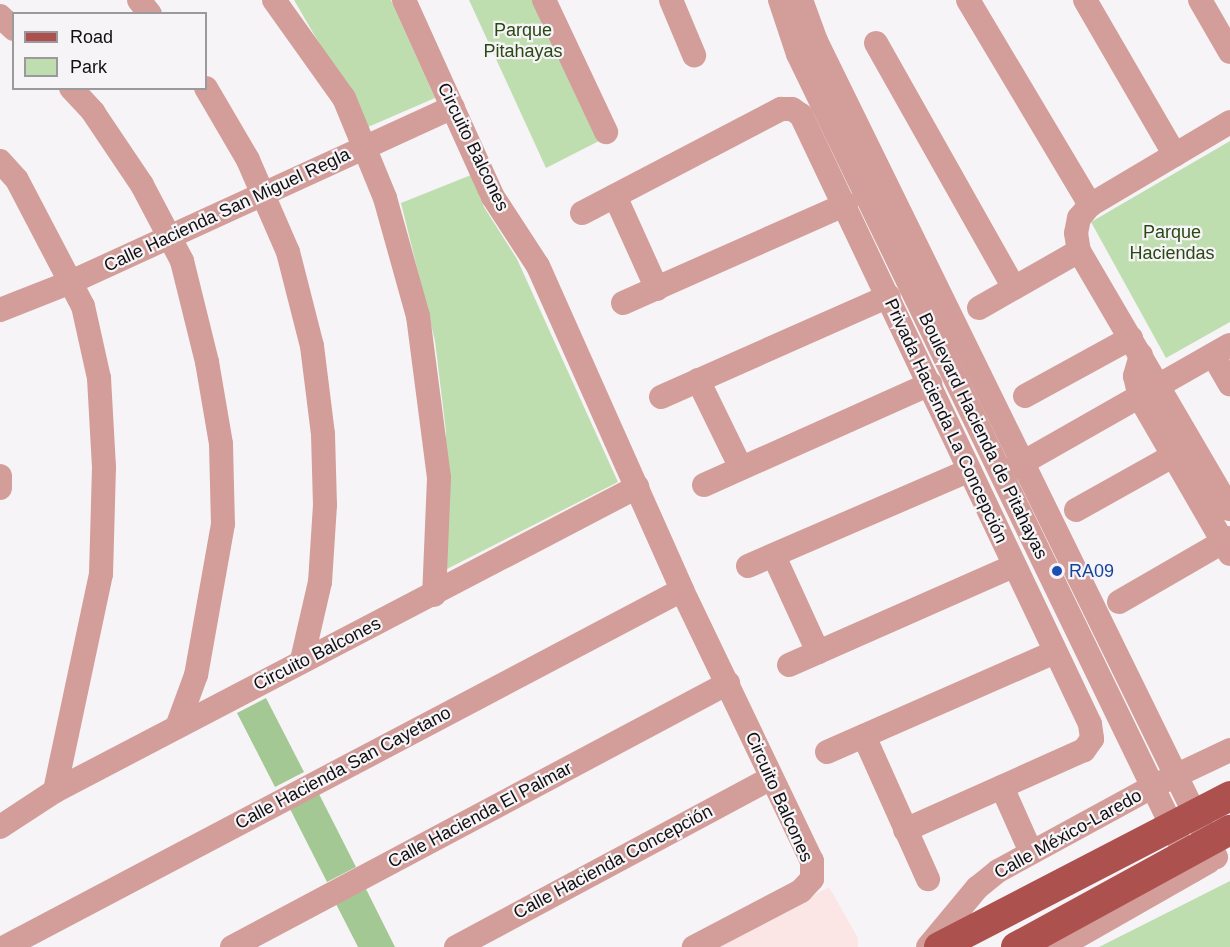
<!DOCTYPE html>
<html>
<head>
<meta charset="utf-8">
<style>
	body { margin:0 }
	#map { position:relative; width:1230px; height:947px; overflow:hidden; background:#f7f4f7; font-family:Helvetica,sans-serif }
	div>[style] { position:absolute }
	[style*='--x'] { left:calc(var(--x)*1px); top:calc(var(--y)*1px); width:calc(var(--w)*1px); rotate:calc(var(--a)*1deg) }
	.commercial>* { inset:0; background:#fbe6e5 }
	.green>* { inset:0; background:#bfdeb0 }
	.forest>* { inset:0; background:#a4c893 }
	.minor>* { height:24px; margin:-12px; padding:0 12px; transform-origin:12px; border-radius:12px; background:#d39e9a }
	.major>* { height:30px; margin:-15px; padding:0 15px; transform-origin:15px; border-radius:15px; background:#ad514f }
	.dots>* { width:16px; height:16px; translate:-50% -50%; box-sizing:border-box; border:3px solid #f7f4f7; border-radius:50% }
	span { translate:-50% -50%; white-space:nowrap; text-align:center; line-height:1.15; -webkit-text-stroke:4.5px #f7f4f7; paint-order:stroke }
	.park-label { font-size:18px; color:#284913 }
	.street-label { font-size:18px; color:#111011 }
	.transit-label { font-size:18px; color:#164399 }
	.left { translate:0 -50%; text-align:left }
	.legend { position:absolute; left:12px; top:12px; width:195px; height:78px; box-sizing:border-box; background:#f7f4f7; border:2px solid #9b999b; margin:0; padding:8px 10px; list-style:none; font-size:18px; color:#111011 }
	.legend li { display:flex; align-items:center; gap:12px; height:30px }
	.legend b { width:30px; border:2px solid #9b999b }
</style>
</head>
<body>
<div id="map">
	<div class="commercial">
		<div style="clip-path:polygon(829px 887px,858px 938px,858px 947px,715px 947px)"></div>
	</div>
	<div class="green">
		<div style="clip-path:polygon(294px 0,391px 0,435px 98px,368px 127px)"></div>
		<div style="clip-path:polygon(469px 0,541px 0,599px 141px,546px 168px)"></div>
		<div style="clip-path:polygon(1230px 141px,1230px 322px,1166px 358px,1091px 222px)"></div>
		<div style="clip-path:polygon(471px 175px,484px 207px,517px 259px,618px 482px,443px 571px,446px 432px,435px 341px,401px 203px)"></div>
		<div style="clip-path:polygon(1230px 881px,1230px 947px,1099px 947px)"></div>
	</div>
	<div class="forest">
		<div style="clip-path:polygon(266px 698px,304px 772px,275px 787px,237px 713px)"></div>
		<div style="clip-path:polygon(318px 792px,356px 867px,327px 882px,289px 807px)"></div>
		<div style="clip-path:polygon(366px 889px,395px 947px,358px 947px,336px 904px)"></div>
	</div>
	<div class="minor">
		<div style="--x:139;--y:0;--w:18;--a:52"></div>
		<div style="--x:274;--y:0;--w:120;--a:54.5"></div>
		<div style="--x:344;--y:98;--w:108;--a:67.7"></div>
		<div style="--x:385;--y:198;--w:123;--a:74.4"></div>
		<div style="--x:418;--y:316;--w:163;--a:82.6"></div>
		<div style="--x:439;--y:478;--w:117;--a:92.4"></div>
		<div style="--x:404;--y:0;--w:216;--a:65.7"></div>
		<div style="--x:493;--y:197;--w:82;--a:56.9"></div>
		<div style="--x:538;--y:266;--w:355;--a:66"></div>
		<div style="--x:682;--y:590;--w:301;--a:64.4"></div>
		<div style="--x:812;--y:861;--w:18;--a:90"></div>
		<div style="--x:812;--y:879;--w:16;--a:133"></div>
		<div style="--x:801;--y:891;--w:121;--a:152.4"></div>
		<div style="--x:544;--y:0;--w:146;--a:64.8"></div>
		<div style="--x:671;--y:0;--w:60;--a:67.3"></div>
		<div style="--x:780;--y:0;--w:57;--a:71.6"></div>
		<div style="--x:798;--y:54;--w:907;--a:64.17"></div>
		<div style="--x:801;--y:0;--w:44;--a:69.9"></div>
		<div style="--x:816;--y:41;--w:909;--a:63.89"></div>
		<div style="--x:968;--y:0;--w:239;--a:59.2"></div>
		<div style="--x:1085;--y:0;--w:179;--a:59.9"></div>
		<div style="--x:1200;--y:0;--w:60;--a:60"></div>
		<div style="--x:0;--y:16;--w:19;--a:43"></div>
		<div style="--x:876;--y:43;--w:281;--a:60.6"></div>
		<div style="--x:71;--y:88;--w:33;--a:47"></div>
		<div style="--x:93;--y:112;--w:88;--a:56.1"></div>
		<div style="--x:142;--y:185;--w:86;--a:62.2"></div>
		<div style="--x:182;--y:261;--w:104;--a:76.1"></div>
		<div style="--x:207;--y:362;--w:83;--a:80.3"></div>
		<div style="--x:221;--y:444;--w:80;--a:88.6"></div>
		<div style="--x:223;--y:524;--w:153;--a:100.1"></div>
		<div style="--x:196;--y:675;--w:55;--a:110.1"></div>
		<div style="--x:206;--y:88;--w:83;--a:59.7"></div>
		<div style="--x:248;--y:160;--w:100;--a:66.5"></div>
		<div style="--x:288;--y:252;--w:97;--a:75.7"></div>
		<div style="--x:312;--y:346;--w:89;--a:82.9"></div>
		<div style="--x:323;--y:434;--w:71;--a:88.4"></div>
		<div style="--x:325;--y:505;--w:77;--a:93.7"></div>
		<div style="--x:320;--y:582;--w:80;--a:103"></div>
		<div style="--x:1230;--y:122;--w:163;--a:149.3"></div>
		<div style="--x:1090;--y:205;--w:17;--a:130"></div>
		<div style="--x:1079;--y:218;--w:15;--a:101"></div>
		<div style="--x:1076;--y:233;--w:18;--a:81"></div>
		<div style="--x:1079;--y:251;--w:299;--a:59.7"></div>
		<div style="--x:0;--y:161;--w:25;--a:48"></div>
		<div style="--x:17;--y:180;--w:142;--a:62.4"></div>
		<div style="--x:83;--y:306;--w:74;--a:77.5"></div>
		<div style="--x:99;--y:378;--w:89;--a:86.8"></div>
		<div style="--x:104;--y:467;--w:107;--a:91.6"></div>
		<div style="--x:101;--y:574;--w:222;--a:102"></div>
		<div style="--x:615;--y:196;--w:102;--a:65.7"></div>
		<div style="--x:582;--y:213;--w:225;--a:-27.6"></div>
		<div style="--x:781;--y:109;--w:11;--a:0"></div>
		<div style="--x:792;--y:109;--w:11;--a:34"></div>
		<div style="--x:801;--y:115;--w:674;--a:64.61"></div>
		<div style="--x:1090;--y:724;--w:15;--a:82"></div>
		<div style="--x:1092;--y:739;--w:14;--a:126"></div>
		<div style="--x:1084;--y:750;--w:196;--a:155.9"></div>
		<div style="--x:623;--y:303;--w:244;--a:-23.9"></div>
		<div style="--x:979;--y:308;--w:115;--a:-29.7"></div>
		<div style="--x:0;--y:310;--w:76;--a:-21.5"></div>
		<div style="--x:71;--y:282;--w:420;--a:-24.6"></div>
		<div style="--x:1141;--y:355;--w:22;--a:106"></div>
		<div style="--x:1135;--y:376;--w:23;--a:77"></div>
		<div style="--x:1140;--y:398;--w:180;--a:60"></div>
		<div style="--x:1213;--y:355;--w:34;--a:60"></div>
		<div style="--x:698;--y:380;--w:98;--a:64"></div>
		<div style="--x:1025;--y:396;--w:121;--a:-28.7"></div>
		<div style="--x:661;--y:397;--w:249;--a:-23.9"></div>
		<div style="--x:1008;--y:471;--w:255;--a:-29.6"></div>
		<div style="--x:0;--y:476;--w:12;--a:90"></div>
		<div style="--x:704;--y:485;--w:248;--a:-24.1"></div>
		<div style="--x:1076;--y:510;--w:125;--a:-29.2"></div>
		<div style="--x:774;--y:556;--w:106;--a:65.4"></div>
		<div style="--x:748;--y:566;--w:240;--a:-23.4"></div>
		<div style="--x:1119;--y:602;--w:128;--a:-30"></div>
		<div style="--x:789;--y:665;--w:245;--a:-23.8"></div>
		<div style="--x:864;--y:736;--w:157;--a:65.9"></div>
		<div style="--x:827;--y:752;--w:247;--a:-23.7"></div>
		<div style="--x:1002;--y:787;--w:71;--a:66"></div>
		<div style="--x:0;--y:827;--w:66;--a:-33.2"></div>
		<div style="--x:55;--y:791;--w:657;--a:-27.58"></div>
		<div style="--x:5;--y:947;--w:765;--a:-27.8"></div>
		<div style="--x:232;--y:947;--w:562;--a:-28.02"></div>
		<div style="--x:456;--y:947;--w:357;--a:-28.2"></div>
		<div style="--x:928;--y:947;--w:77;--a:-50.3"></div>
		<div style="--x:977;--y:888;--w:27;--a:-39"></div>
		<div style="--x:998;--y:871;--w:178;--a:-28.6"></div>
		<div style="--x:1154;--y:786;--w:84;--a:-25.3"></div>
		<div style="--x:1059;--y:947;--w:172;--a:-29.7"></div>
	</div>
	<div class="major">
		<div style="--x:939;--y:947;--w:328;--a:-27.4"></div>
		<div style="--x:1016;--y:947;--w:244;--a:-28.7"></div>
	</div>
	<div class="dots">
		<div style="left:1057px;top:571px;background:#1a4fb4"></div>
	</div>
	<div class="park-label">
		<span style="left:523px;top:41px">Parque<br>Pitahayas</span>
		<span style="left:1172px;top:243px">Parque<br>Haciendas</span>
	</div>
	<div class="street-label">
		<span style="left:473px;top:147px;rotate:64deg">Circuito Balcones</span>
		<span style="left:227px;top:210px;rotate:-25deg">Calle Hacienda San Miguel Regla</span>
		<span style="left:946px;top:421px;rotate:65deg">Privada Hacienda La Concepción</span>
		<span style="left:983px;top:436px;rotate:64deg">Boulevard Hacienda de Pitahayas</span>
		<span style="left:317px;top:654px;rotate:-27deg">Circuito Balcones</span>
		<span style="left:343px;top:768px;rotate:-28deg">Calle Hacienda San Cayetano</span>
		<span style="left:779px;top:797px;rotate:66deg">Circuito Balcones</span>
		<span style="left:480px;top:815px;rotate:-28deg">Calle Hacienda El Palmar</span>
		<span style="left:1068px;top:834px;rotate:-29deg">Calle México-Laredo</span>
		<span style="left:613px;top:862px;rotate:-28deg">Calle Hacienda Concepción</span>
	</div>
	<div class="transit-label">
		<span class="left" style="left:1069px;top:571px">RA09</span>
	</div>
	<ul class="legend">
	<li><b style="height:8px;background:#ad514f"></b>Road</li>
	<li><b style="height:16px;background:#bfdeb0"></b>Park</li>
	</ul>
</div>
</body>
</html>
